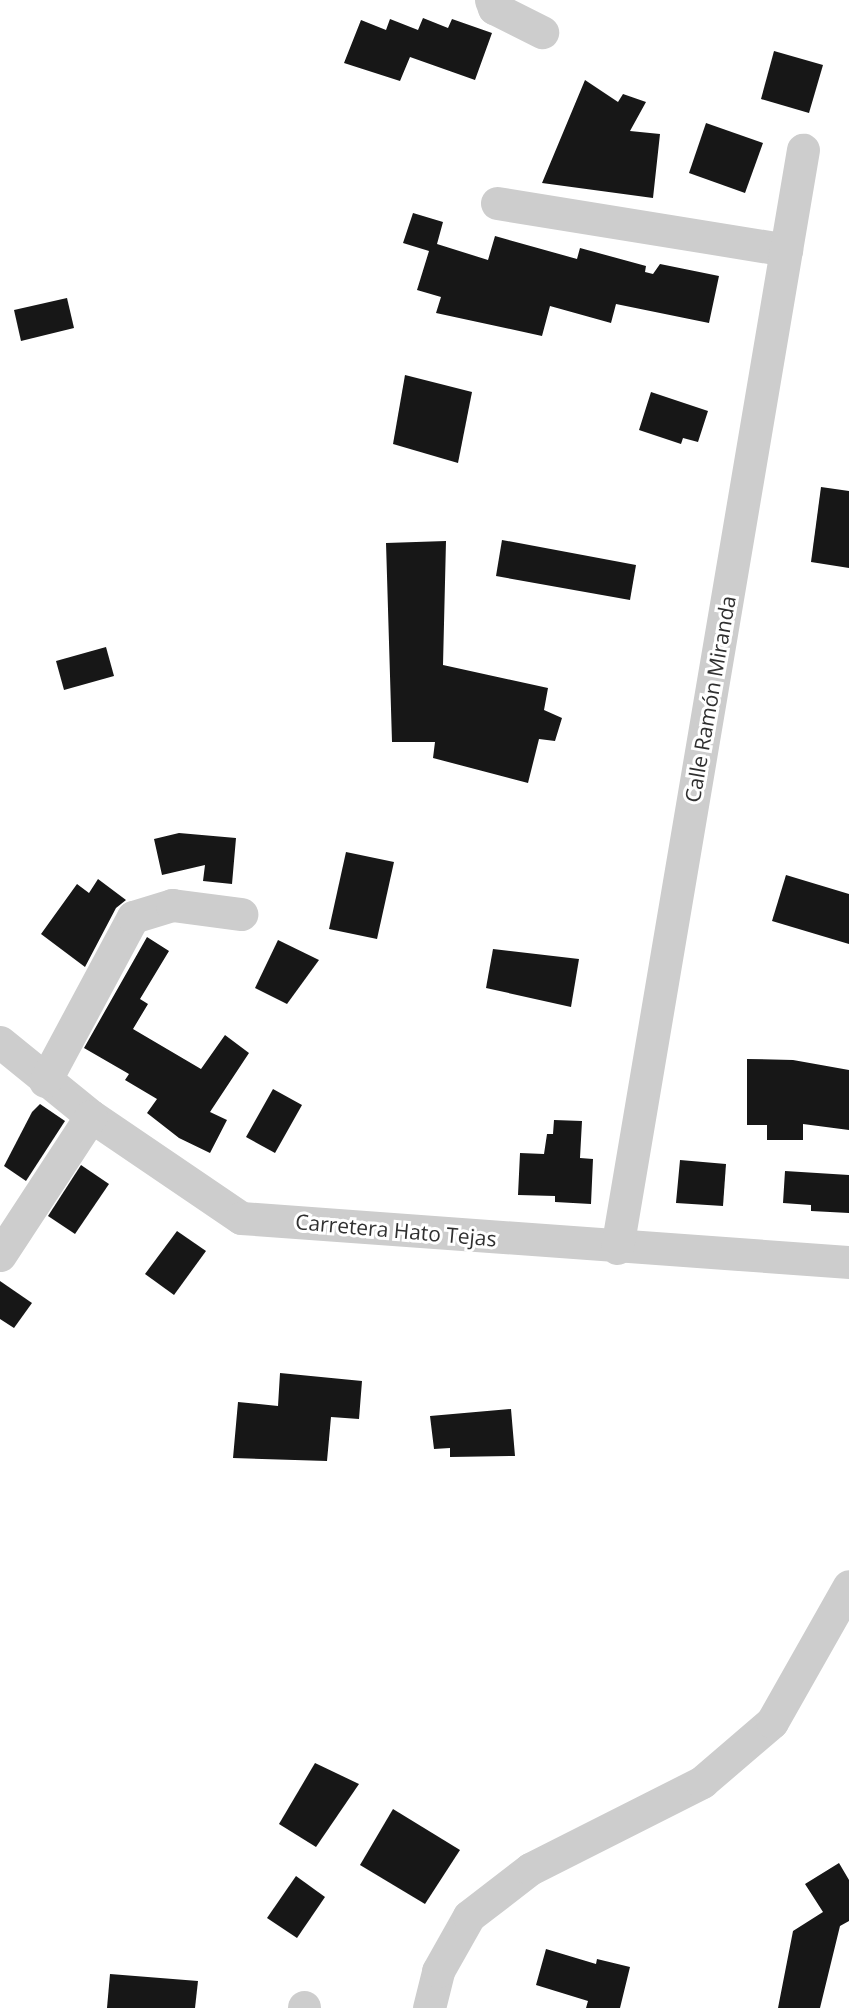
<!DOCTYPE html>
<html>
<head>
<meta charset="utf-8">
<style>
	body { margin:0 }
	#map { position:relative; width:849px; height:2008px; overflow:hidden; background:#fff; font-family:"Open Sans",sans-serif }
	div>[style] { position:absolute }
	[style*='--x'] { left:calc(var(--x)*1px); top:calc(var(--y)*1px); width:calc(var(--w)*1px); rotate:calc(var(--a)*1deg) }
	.building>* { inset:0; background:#171717 }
	.minor>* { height:33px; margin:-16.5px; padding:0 16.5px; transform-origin:16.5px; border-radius:16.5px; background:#cdcdcd }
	span { translate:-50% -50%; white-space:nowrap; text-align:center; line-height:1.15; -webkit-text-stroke:6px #fff; paint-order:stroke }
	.street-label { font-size:21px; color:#303030 }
</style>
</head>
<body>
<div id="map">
	<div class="building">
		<div style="clip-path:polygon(423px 18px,448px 28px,452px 19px,492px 33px,475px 80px,410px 57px,400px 81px,344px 63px,361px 20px,386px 30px,390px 19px,418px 30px)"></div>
		<div style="clip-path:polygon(774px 51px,823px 65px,809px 113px,761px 99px)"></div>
		<div style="clip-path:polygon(585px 80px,618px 102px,623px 94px,646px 102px,630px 131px,660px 134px,653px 198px,542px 183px)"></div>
		<div style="clip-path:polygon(706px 123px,763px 143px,745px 193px,689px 173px)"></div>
		<div style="clip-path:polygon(413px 213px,443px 222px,437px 244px,488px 260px,495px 236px,577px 259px,580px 248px,646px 266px,645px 272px,653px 274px,660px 264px,719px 276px,709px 323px,616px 304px,611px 323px,550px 306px,542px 336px,436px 313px,441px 297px,417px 290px,429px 251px,403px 243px)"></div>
		<div style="clip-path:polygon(67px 298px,74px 328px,21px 341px,14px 310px)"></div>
		<div style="clip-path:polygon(405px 375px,472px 392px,458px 463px,393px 444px)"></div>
		<div style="clip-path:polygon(651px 392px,708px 411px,698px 442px,683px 438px,681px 444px,639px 430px)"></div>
		<div style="clip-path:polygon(821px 487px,849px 491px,849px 568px,811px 562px)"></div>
		<div style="clip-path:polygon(502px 540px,636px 565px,630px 600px,496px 576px)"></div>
		<div style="clip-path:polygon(446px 541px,443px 665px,548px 688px,544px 710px,562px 718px,555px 741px,539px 739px,528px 783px,433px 758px,435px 742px,392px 742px,386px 543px)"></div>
		<div style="clip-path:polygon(106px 647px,114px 676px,64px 690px,56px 661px)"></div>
		<div style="clip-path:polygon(179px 833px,236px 838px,232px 884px,203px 881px,205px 865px,162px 875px,154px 839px)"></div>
		<div style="clip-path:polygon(346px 852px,394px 862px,377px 939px,329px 929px)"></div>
		<div style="clip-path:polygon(786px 875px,849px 894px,849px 944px,772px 921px)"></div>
		<div style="clip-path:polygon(98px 879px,126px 900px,116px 908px,85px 967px,41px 934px,77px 884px,89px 893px)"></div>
		<div style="clip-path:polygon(147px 937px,169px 951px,140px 999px,148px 1004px,133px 1029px,201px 1069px,225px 1035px,249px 1053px,210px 1112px,227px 1120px,210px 1153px,179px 1138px,147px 1113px,157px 1099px,125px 1080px,129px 1074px,84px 1048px)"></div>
		<div style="clip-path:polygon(278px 940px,319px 960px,287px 1004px,255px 988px)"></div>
		<div style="clip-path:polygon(493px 949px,579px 959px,571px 1007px,486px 988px)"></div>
		<div style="clip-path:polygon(747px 1059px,793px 1060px,849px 1070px,849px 1130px,803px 1124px,803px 1140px,767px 1140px,767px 1125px,747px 1125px)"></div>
		<div style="clip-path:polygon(273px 1089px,302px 1105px,275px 1153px,246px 1137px)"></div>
		<div style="clip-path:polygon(40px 1104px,65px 1121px,26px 1181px,4px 1166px,32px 1112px)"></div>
		<div style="clip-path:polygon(554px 1120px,582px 1121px,580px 1158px,593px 1159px,591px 1204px,555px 1202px,555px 1196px,518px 1195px,520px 1153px,544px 1154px,547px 1134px,553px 1134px)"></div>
		<div style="clip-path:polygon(680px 1160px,726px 1164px,723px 1206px,676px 1203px)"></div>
		<div style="clip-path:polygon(81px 1165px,109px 1184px,75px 1234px,48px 1216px)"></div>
		<div style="clip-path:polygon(785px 1171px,849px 1175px,849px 1213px,811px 1211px,811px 1205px,783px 1203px)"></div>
		<div style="clip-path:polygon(177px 1231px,206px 1251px,174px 1295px,145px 1274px)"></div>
		<div style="clip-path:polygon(0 1281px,32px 1303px,14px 1328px,0 1319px)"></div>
		<div style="clip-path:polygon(280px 1373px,362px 1381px,359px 1419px,331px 1417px,327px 1461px,233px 1458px,238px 1402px,278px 1406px)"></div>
		<div style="clip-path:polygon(511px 1409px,515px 1456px,450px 1457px,450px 1448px,434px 1449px,430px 1416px)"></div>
		<div style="clip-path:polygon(315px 1763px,359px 1784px,316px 1847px,279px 1824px)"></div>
		<div style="clip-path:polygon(393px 1809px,460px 1850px,425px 1904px,360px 1865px)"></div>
		<div style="clip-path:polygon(839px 1863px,849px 1880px,849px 1921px,840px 1926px,820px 2008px,778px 2008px,793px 1931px,823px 1912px,805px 1884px)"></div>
		<div style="clip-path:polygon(296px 1876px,325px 1897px,297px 1938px,267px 1918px)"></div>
		<div style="clip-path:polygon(546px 1949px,596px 1964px,597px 1959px,630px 1967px,620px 2008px,586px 2008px,588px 2001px,536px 1985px)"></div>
		<div style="clip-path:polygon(110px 1974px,198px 1981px,195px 2008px,107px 2008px)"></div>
	</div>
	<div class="minor">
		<div style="--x:491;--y:0;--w:9;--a:69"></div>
		<div style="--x:494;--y:8;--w:54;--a:26.6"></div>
		<div style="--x:497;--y:203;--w:293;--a:9.2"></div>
		<div style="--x:0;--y:1042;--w:117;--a:39.1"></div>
		<div style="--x:91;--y:1116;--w:181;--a:34.2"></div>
		<div style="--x:241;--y:1218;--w:610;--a:4.14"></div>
		<div style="--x:45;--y:1081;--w:186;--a:-61.8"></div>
		<div style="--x:133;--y:917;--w:41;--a:-17.1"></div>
		<div style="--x:172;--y:905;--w:70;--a:7.4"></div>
		<div style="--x:617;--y:1248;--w:1114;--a:-80.39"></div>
		<div style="--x:0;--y:1255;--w:166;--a:-56.8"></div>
		<div style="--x:304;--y:2008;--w:1;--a:-90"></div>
		<div style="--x:429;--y:2008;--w:38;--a:-76"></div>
		<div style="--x:438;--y:1971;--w:63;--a:-60.6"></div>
		<div style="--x:469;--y:1916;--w:77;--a:-37.6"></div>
		<div style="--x:530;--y:1869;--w:193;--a:-26.8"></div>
		<div style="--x:702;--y:1782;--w:92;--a:-40.6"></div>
		<div style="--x:772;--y:1722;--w:156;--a:-60.5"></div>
	</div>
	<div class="street-label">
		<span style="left:710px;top:699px;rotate:-80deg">Calle Ramón Miranda</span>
		<span style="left:396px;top:1230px;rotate:5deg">Carretera Hato Tejas</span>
	</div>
</div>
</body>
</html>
